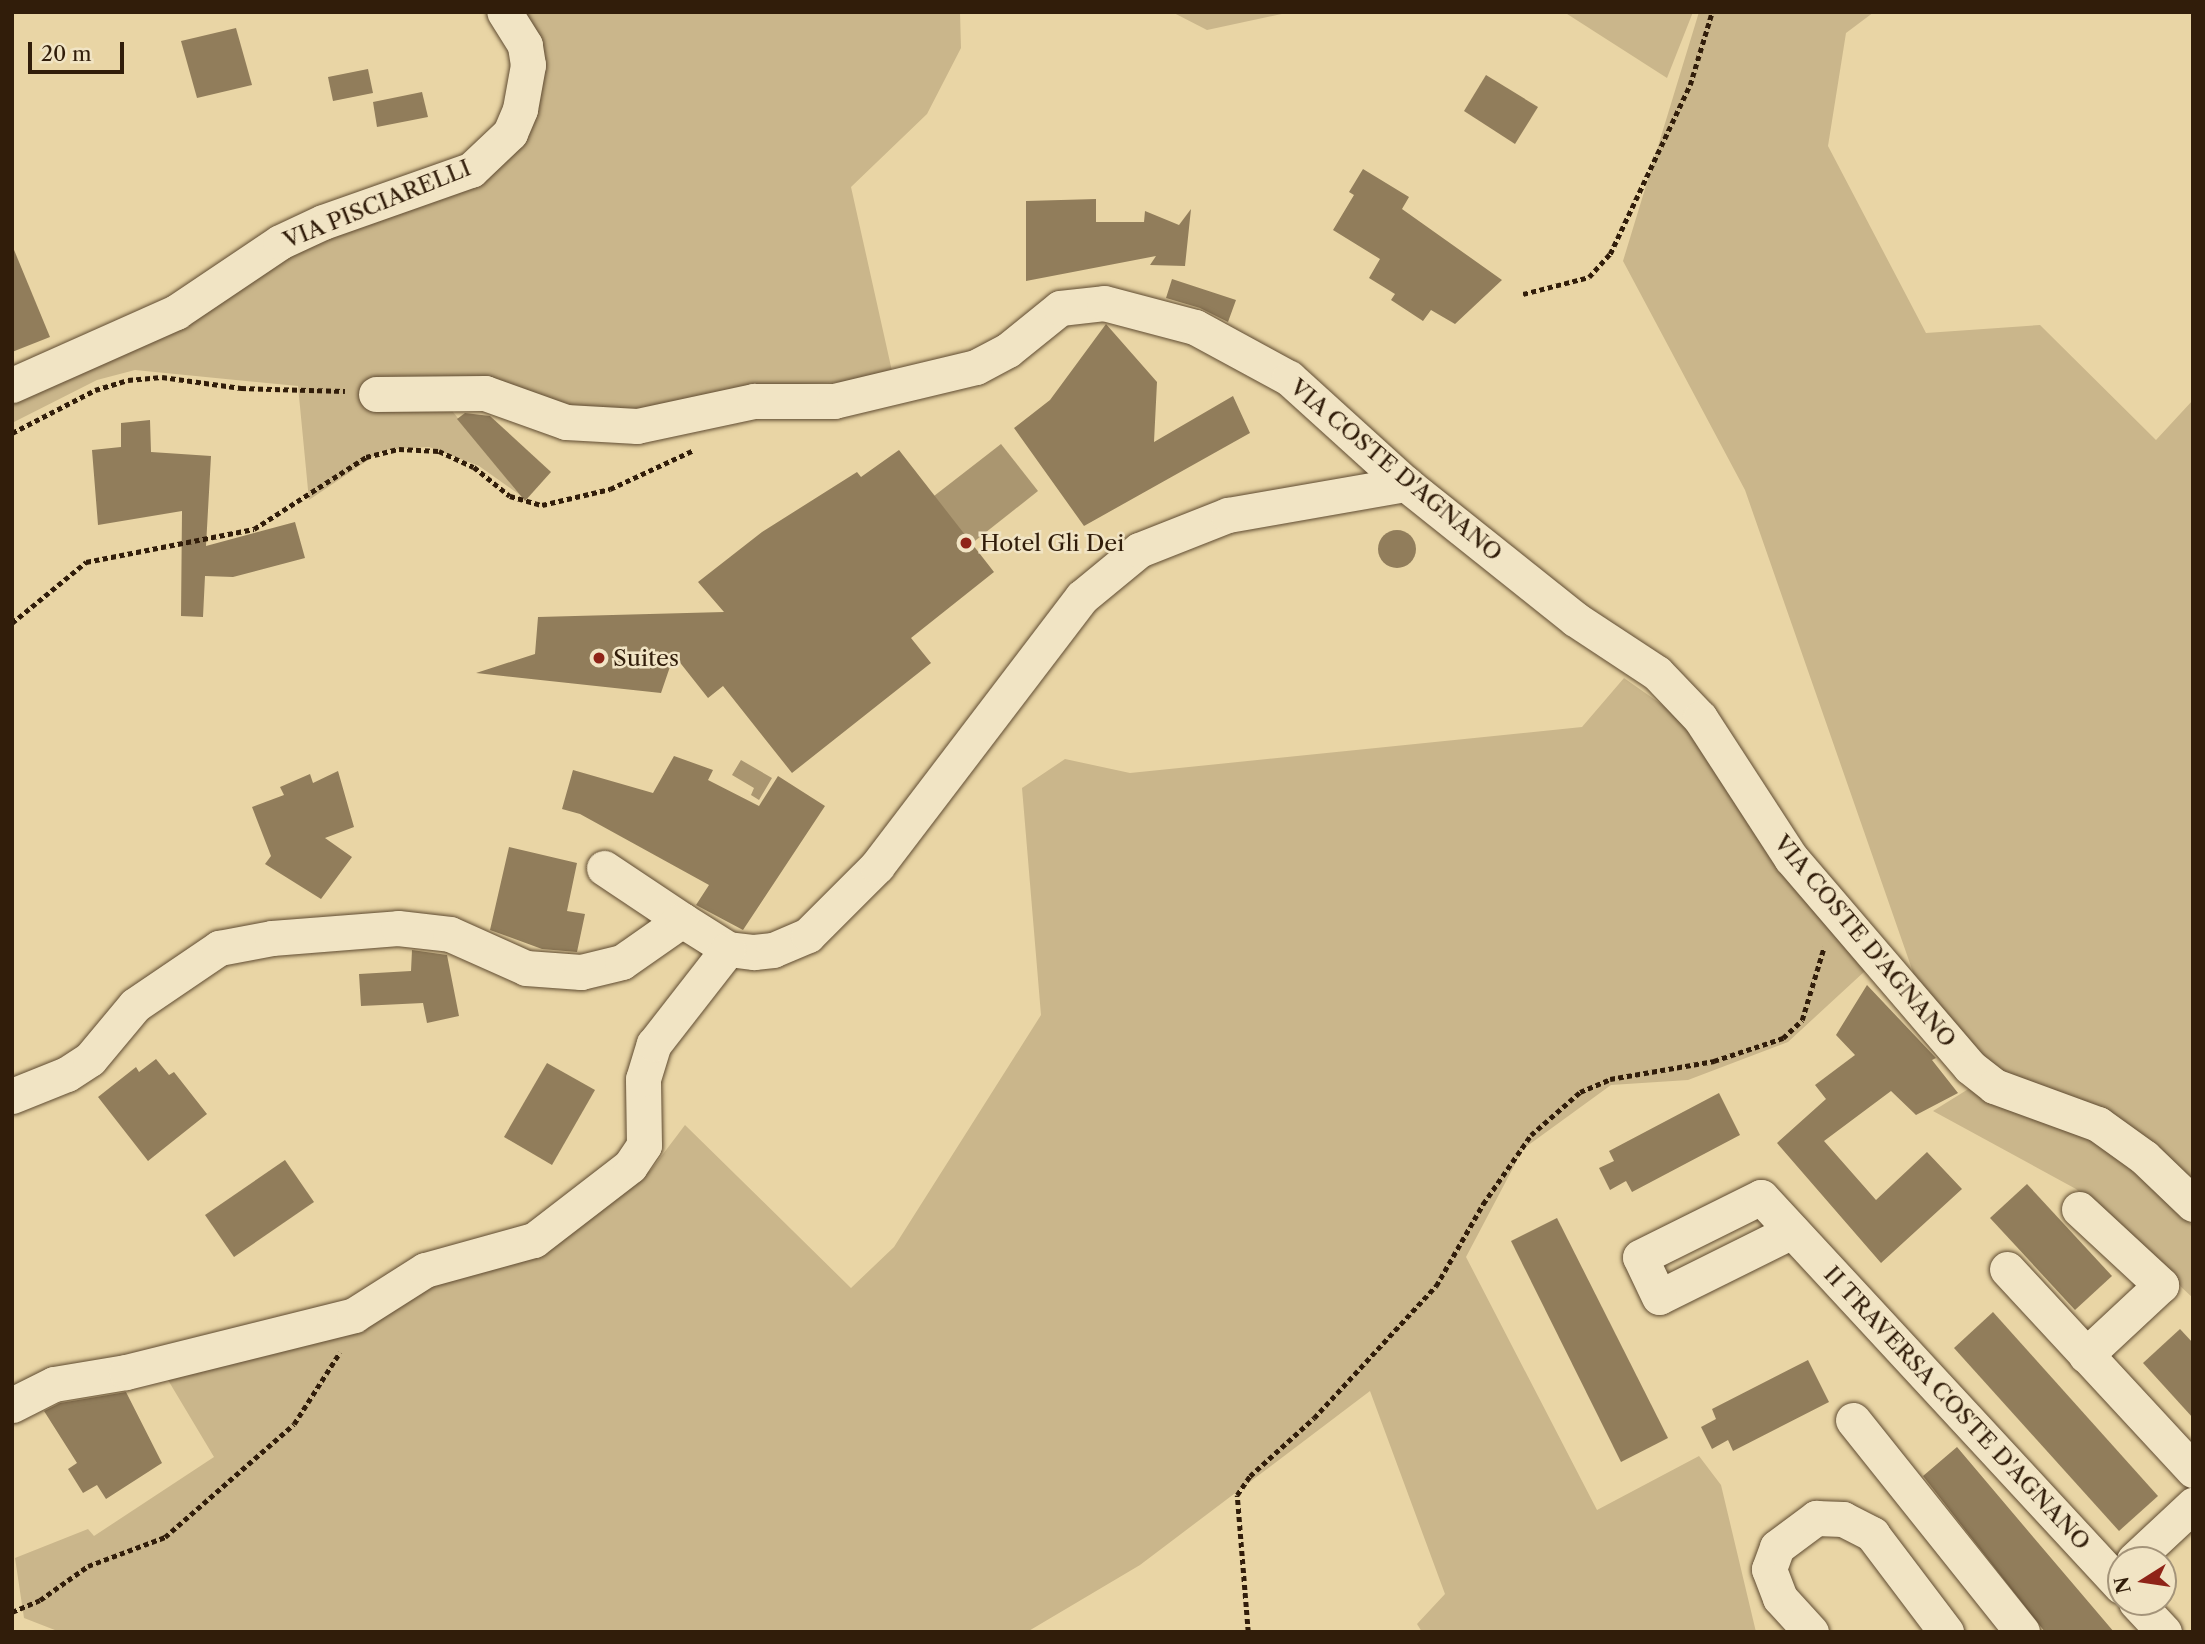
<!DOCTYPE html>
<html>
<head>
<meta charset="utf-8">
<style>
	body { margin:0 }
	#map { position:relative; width:2205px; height:1644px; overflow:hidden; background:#e9d5a5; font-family:"Libre Caslon Text",serif }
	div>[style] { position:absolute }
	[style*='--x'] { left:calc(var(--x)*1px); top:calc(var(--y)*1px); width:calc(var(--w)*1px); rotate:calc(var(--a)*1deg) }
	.green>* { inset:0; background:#cab68b }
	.water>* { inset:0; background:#aa9670 }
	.building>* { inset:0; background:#917d5b }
	.round { border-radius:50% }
	.path>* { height:4.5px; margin-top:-2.25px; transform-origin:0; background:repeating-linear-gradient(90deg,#311d0a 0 5px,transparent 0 8.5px) }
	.roads { filter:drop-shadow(0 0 2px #5f4b31) drop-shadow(0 0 2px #5f4b31) }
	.minor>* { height:35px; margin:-17.5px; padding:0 17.5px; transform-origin:17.5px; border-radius:17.5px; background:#f1e4c4 }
	.dots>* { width:19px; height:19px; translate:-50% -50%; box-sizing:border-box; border:4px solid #f1e4c4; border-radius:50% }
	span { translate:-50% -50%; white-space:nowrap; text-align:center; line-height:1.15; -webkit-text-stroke:5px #f1e4c4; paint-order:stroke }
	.street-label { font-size:23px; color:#311d0a }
	.poi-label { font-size:23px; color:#311d0a }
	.left { translate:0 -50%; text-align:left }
	.frame { position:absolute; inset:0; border:14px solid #311d0a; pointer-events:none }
	.north { position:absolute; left:2107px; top:1546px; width:70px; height:70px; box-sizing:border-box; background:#f1e4c4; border:2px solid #a4947a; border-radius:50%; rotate:258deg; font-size:19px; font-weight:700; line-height:28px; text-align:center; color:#311d0a }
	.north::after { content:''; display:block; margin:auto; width:24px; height:32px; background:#8f2418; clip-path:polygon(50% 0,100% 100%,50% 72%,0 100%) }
	.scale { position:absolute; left:28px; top:42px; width:96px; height:32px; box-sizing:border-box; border:4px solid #311d0a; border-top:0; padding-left:9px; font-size:21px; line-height:24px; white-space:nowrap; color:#311d0a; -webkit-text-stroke:5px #f1e4c4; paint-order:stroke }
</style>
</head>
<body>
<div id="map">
	<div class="green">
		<div style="clip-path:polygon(521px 12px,960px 12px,961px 48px,927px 114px,851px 187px,894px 380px,752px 386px,648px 413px,436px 391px,520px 495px,479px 466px,429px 447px,383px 450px,309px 500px,298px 386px,135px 370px,97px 380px,12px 423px,12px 396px,293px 247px,504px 159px,532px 129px,541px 74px)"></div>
		<div style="clip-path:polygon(1172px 12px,1291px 12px,1207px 30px)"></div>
		<div style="clip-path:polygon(1564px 12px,1693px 12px,1667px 78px)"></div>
		<div style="clip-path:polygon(1699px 12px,1874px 12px,1846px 33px,1828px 146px,1926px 333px,2040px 325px,2156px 440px,2193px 400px,2193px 1184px,2000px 1077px,1914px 975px,1745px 490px,1623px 261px)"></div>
		<div style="clip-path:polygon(1624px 678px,1678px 716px,1865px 971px,1788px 1042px,1688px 1080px,1611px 1085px,1523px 1149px,1466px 1257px,1597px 1510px,1699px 1456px,1721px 1485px,1756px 1632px,1422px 1632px,1417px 1624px,1445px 1594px,1370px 1391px,1140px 1565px,1027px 1632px,60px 1632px,24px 1618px,15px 1558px,88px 1529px,94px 1536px,214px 1457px,162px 1370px,340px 1326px,360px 1332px,392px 1302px,429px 1284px,549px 1244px,651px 1170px,685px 1125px,851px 1288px,894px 1247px,1041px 1015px,1022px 788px,1065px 759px,1130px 773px,1582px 727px)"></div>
		<div style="clip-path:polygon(1970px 1088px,2097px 1139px,2193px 1226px,2193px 1298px,2076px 1189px,1933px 1111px)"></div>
	</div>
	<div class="water">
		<div style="clip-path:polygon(1001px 444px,1038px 491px,971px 544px,934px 496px)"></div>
		<div style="clip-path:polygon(741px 760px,772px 778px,759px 800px,751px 795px,754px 788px,732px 775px)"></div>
	</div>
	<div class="building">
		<div style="clip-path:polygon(236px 28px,252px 85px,197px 98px,181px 41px)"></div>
		<div style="clip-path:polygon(368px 69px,373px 93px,333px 101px,328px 77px)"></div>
		<div style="clip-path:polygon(1486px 75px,1538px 107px,1515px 144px,1464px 111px)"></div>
		<div style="clip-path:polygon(422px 92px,428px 117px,377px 127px,373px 102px)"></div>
		<div style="clip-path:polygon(1363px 169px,1409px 197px,1402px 209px,1502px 280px,1455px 324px,1431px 310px,1423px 321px,1391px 300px,1395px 294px,1369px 278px,1380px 259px,1333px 230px,1354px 195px,1349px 192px)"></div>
		<div style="clip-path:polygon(1096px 199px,1096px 222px,1144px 222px,1145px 211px,1179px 225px,1191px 209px,1185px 266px,1150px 265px,1156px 256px,1026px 281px,1026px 201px)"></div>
		<div style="clip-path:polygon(12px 245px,50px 337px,12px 352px)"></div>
		<div style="clip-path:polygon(1172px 279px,1236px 300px,1228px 322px,1200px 308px,1166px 298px)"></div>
		<div style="clip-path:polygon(1106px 324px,1157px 382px,1154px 442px,1233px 396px,1250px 433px,1084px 526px,1014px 428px,1050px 400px)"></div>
		<div style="clip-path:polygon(465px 413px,490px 416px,551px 472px,525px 501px,457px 419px)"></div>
		<div style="clip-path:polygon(150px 420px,151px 452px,211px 456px,206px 546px,295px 522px,305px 558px,233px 577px,205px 576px,203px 617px,181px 616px,182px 511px,98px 525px,92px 450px,121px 447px,121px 423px)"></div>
		<div style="clip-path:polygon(899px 450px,994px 572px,911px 638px,931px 663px,792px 773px,723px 686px,708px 698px,674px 655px,661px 693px,476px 673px,535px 654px,538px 617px,724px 612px,698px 582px,762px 532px,857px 472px,861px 477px)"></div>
		<div class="round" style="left:1378px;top:530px;width:38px;height:38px"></div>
		<div style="clip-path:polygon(674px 756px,713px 770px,708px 780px,759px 806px,778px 776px,825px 806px,743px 930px,696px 905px,709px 885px,580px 814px,562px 809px,573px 770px,653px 793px)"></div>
		<div style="clip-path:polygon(338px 771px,354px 827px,325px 838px,352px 857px,321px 899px,265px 864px,271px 856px,252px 807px,284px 795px,280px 787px,310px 774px,313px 783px)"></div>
		<div style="clip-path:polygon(509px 847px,577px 863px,567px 911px,585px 914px,577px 952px,542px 949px,490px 930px)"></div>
		<div style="clip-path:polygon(412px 950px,447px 955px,459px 1016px,427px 1023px,423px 1003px,361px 1006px,359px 974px,411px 971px)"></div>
		<div style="clip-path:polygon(1867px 985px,1936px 1058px,1932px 1060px,1958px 1093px,1916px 1115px,1891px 1091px,1824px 1141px,1876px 1200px,1927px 1152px,1962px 1189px,1881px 1263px,1777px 1143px,1826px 1099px,1815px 1085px,1855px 1055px,1836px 1035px)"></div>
		<div style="clip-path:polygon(156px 1059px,169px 1075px,174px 1072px,207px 1114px,148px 1161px,98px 1097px,136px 1067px,139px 1072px)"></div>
		<div style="clip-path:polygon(547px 1063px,595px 1090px,552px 1165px,504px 1137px)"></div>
		<div style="clip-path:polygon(1719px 1093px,1740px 1135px,1632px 1192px,1626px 1181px,1610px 1190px,1599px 1168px,1614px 1161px,1609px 1151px)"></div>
		<div style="clip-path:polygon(285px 1160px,314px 1202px,234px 1257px,205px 1215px)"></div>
		<div style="clip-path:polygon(2027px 1184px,2112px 1276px,2075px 1310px,1990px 1218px)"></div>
		<div style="clip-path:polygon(1557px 1218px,1668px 1438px,1621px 1462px,1511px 1241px)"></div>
		<div style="clip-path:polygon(1993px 1312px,2158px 1496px,2119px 1531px,1954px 1348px)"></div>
		<div style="clip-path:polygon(2180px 1329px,2193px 1343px,2193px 1418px,2143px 1363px)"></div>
		<div style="clip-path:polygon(1808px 1360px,1829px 1402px,1733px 1451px,1728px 1440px,1712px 1449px,1701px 1427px,1716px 1419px,1712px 1409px)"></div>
		<div style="clip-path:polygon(126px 1392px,162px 1463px,106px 1499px,97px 1485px,83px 1493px,68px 1469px,77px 1463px,44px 1411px,60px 1403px)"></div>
		<div style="clip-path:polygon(1957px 1447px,2034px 1538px,2114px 1632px,2045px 1632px,1923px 1476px)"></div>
	</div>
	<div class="path">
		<div style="--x:1523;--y:294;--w:68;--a:-14.4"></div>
		<div style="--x:1589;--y:277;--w:31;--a:-48"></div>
		<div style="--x:1610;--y:254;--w:187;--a:-64.7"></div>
		<div style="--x:1690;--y:85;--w:76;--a:-73.2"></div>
		<div style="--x:12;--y:433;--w:93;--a:-27.4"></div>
		<div style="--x:95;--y:390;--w:34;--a:-17"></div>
		<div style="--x:128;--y:380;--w:34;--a:-5"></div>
		<div style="--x:162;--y:377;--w:80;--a:7.9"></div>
		<div style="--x:241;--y:388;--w:104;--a:1.7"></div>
		<div style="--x:12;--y:623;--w:96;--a:-39.5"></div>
		<div style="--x:86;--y:562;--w:171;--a:-11.1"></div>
		<div style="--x:254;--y:529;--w:133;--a:-32.7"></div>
		<div style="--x:366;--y:457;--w:34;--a:-14"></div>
		<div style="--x:399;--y:449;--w:40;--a:2.9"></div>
		<div style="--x:439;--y:451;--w:38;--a:25"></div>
		<div style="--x:474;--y:467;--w:46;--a:38.9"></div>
		<div style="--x:510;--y:496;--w:33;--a:16"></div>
		<div style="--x:542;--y:505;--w:70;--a:-13.2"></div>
		<div style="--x:610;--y:489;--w:93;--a:-24.9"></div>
		<div style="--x:12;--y:1612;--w:30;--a:-23"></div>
		<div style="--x:40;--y:1600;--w:59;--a:-35.3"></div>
		<div style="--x:88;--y:1566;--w:82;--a:-20.6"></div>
		<div style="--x:165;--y:1537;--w:171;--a:-41.2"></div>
		<div style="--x:294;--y:1424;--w:85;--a:-57.4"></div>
		<div style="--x:1248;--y:1632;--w:137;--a:-94.6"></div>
		<div style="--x:1237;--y:1495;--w:23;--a:-56"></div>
		<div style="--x:1250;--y:1476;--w:86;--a:-42.2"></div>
		<div style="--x:1314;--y:1418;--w:180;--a:-47.3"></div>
		<div style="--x:1436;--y:1286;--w:95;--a:-60.2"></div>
		<div style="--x:1483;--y:1204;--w:84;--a:-55.2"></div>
		<div style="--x:1531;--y:1135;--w:65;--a:-41.3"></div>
		<div style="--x:1580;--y:1092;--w:33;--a:-23"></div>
		<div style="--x:1610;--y:1079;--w:106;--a:-9.8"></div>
		<div style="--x:1714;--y:1061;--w:73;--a:-18.4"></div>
		<div style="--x:1783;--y:1038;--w:26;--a:-43"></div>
		<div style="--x:1802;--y:1020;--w:76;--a:-73.2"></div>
	</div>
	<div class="roads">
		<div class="minor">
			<div style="--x:12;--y:385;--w:180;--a:-24"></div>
			<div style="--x:176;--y:312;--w:125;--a:-33.9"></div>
			<div style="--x:280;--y:242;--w:47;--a:-24.9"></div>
			<div style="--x:323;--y:222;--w:157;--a:-19.4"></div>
			<div style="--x:471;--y:170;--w:54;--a:-43.5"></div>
			<div style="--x:510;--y:133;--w:26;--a:-67"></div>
			<div style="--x:520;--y:109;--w:45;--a:-79.7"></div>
			<div style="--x:528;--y:65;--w:20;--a:-99"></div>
			<div style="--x:525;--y:45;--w:39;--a:-122"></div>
			<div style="--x:376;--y:394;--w:109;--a:-0.5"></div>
			<div style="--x:485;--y:393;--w:86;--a:19.7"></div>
			<div style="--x:566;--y:422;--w:71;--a:3.2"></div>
			<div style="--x:637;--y:426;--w:120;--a:-12.1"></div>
			<div style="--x:754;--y:401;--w:80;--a:0"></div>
			<div style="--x:834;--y:401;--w:146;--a:-13.5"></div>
			<div style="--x:976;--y:367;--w:36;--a:-28"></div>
			<div style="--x:1008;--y:350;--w:67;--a:-38.9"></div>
			<div style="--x:1060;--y:308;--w:44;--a:-6.5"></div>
			<div style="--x:1104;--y:303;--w:94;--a:14.8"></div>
			<div style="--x:1195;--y:327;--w:107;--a:28.5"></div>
			<div style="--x:1289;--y:378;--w:158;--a:42.2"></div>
			<div style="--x:1406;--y:484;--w:216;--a:38.6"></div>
			<div style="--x:1575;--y:619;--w:98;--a:33.4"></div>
			<div style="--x:1657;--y:673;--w:62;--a:46.3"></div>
			<div style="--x:1700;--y:718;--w:167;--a:57"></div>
			<div style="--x:1791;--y:858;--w:275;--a:49.4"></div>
			<div style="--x:1970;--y:1067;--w:31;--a:38"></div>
			<div style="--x:1994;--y:1086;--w:111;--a:20.1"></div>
			<div style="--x:2098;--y:1124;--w:57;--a:35.7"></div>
			<div style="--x:2144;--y:1157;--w:68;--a:43.8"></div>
			<div style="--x:604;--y:868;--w:94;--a:33.7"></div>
			<div style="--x:12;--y:1096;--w:59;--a:-21.8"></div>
			<div style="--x:67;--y:1074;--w:27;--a:-33"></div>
			<div style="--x:90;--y:1059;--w:70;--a:-50.2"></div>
			<div style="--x:135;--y:1005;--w:102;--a:-34.2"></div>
			<div style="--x:219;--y:948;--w:54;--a:-10.7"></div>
			<div style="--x:272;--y:938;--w:126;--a:-4.5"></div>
			<div style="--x:398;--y:928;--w:52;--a:6.6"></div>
			<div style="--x:450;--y:934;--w:83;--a:24.1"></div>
			<div style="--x:526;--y:968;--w:55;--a:4.2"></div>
			<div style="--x:581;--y:972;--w:42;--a:-13.7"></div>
			<div style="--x:622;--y:962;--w:73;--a:-35"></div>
			<div style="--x:682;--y:920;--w:54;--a:32.2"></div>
			<div style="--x:728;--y:949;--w:26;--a:7"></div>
			<div style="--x:754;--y:952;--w:19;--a:-6"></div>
			<div style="--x:773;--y:950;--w:38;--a:-23"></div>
			<div style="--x:808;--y:935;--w:98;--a:-45"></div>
			<div style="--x:877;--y:866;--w:338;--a:-52.7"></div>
			<div style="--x:1082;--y:597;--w:74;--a:-39.5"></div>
			<div style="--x:1139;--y:550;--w:96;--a:-21.5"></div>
			<div style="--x:1228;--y:515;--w:181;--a:-9.9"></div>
			<div style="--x:2079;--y:1209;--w:112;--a:42.8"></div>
			<div style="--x:2161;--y:1285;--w:103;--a:137"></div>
			<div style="--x:1792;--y:1231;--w:148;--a:153.6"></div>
			<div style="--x:1659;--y:1297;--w:44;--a:-115.4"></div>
			<div style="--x:1640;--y:1257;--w:135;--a:-26.4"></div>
			<div style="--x:1761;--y:1197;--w:530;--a:47.22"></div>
			<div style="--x:2007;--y:1269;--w:274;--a:47.2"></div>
			<div style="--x:12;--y:1405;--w:47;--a:-26.6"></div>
			<div style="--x:54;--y:1384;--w:73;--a:-9.5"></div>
			<div style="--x:126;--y:1372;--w:235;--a:-14"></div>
			<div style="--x:354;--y:1315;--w:84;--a:-32.4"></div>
			<div style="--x:425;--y:1270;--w:113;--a:-15.4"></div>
			<div style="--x:534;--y:1240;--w:121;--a:-37.6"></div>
			<div style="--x:630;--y:1166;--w:25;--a:-56"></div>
			<div style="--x:644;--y:1145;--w:66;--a:-90.9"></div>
			<div style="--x:643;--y:1079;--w:37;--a:-73"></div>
			<div style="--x:654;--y:1044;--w:120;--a:-52.1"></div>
			<div style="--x:1853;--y:1420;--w:271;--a:51.4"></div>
			<div style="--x:2134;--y:1560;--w:81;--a:-43"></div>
			<div style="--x:2136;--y:1602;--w:41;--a:47"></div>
			<div style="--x:1811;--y:1632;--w:46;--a:-132.4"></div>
			<div style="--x:1780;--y:1598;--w:31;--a:-111"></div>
			<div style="--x:1769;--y:1569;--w:23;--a:-70"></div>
			<div style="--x:1777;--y:1547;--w:49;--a:-36.6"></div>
			<div style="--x:1816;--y:1518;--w:27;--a:2"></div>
			<div style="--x:1843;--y:1519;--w:33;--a:27"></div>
			<div style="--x:1872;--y:1534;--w:123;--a:52.9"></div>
		</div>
	</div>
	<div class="dots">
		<div style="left:966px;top:543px;background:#8f2418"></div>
		<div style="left:599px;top:658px;background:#8f2418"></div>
	</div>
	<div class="street-label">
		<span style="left:377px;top:204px;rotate:-22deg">VIA PISCIARELLI</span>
		<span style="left:1396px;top:470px;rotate:40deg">VIA COSTE D'AGNANO</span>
		<span style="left:1865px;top:941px;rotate:50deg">VIA COSTE D'AGNANO</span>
		<span style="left:1957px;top:1408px;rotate:47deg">II TRAVERSA COSTE D'AGNANO</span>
	</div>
	<div class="poi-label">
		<span class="left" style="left:980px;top:543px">Hotel Gli Dei</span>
		<span class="left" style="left:613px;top:658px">Suites</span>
	</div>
	<div class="frame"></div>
	<div class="north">N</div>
	<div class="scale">20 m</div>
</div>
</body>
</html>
